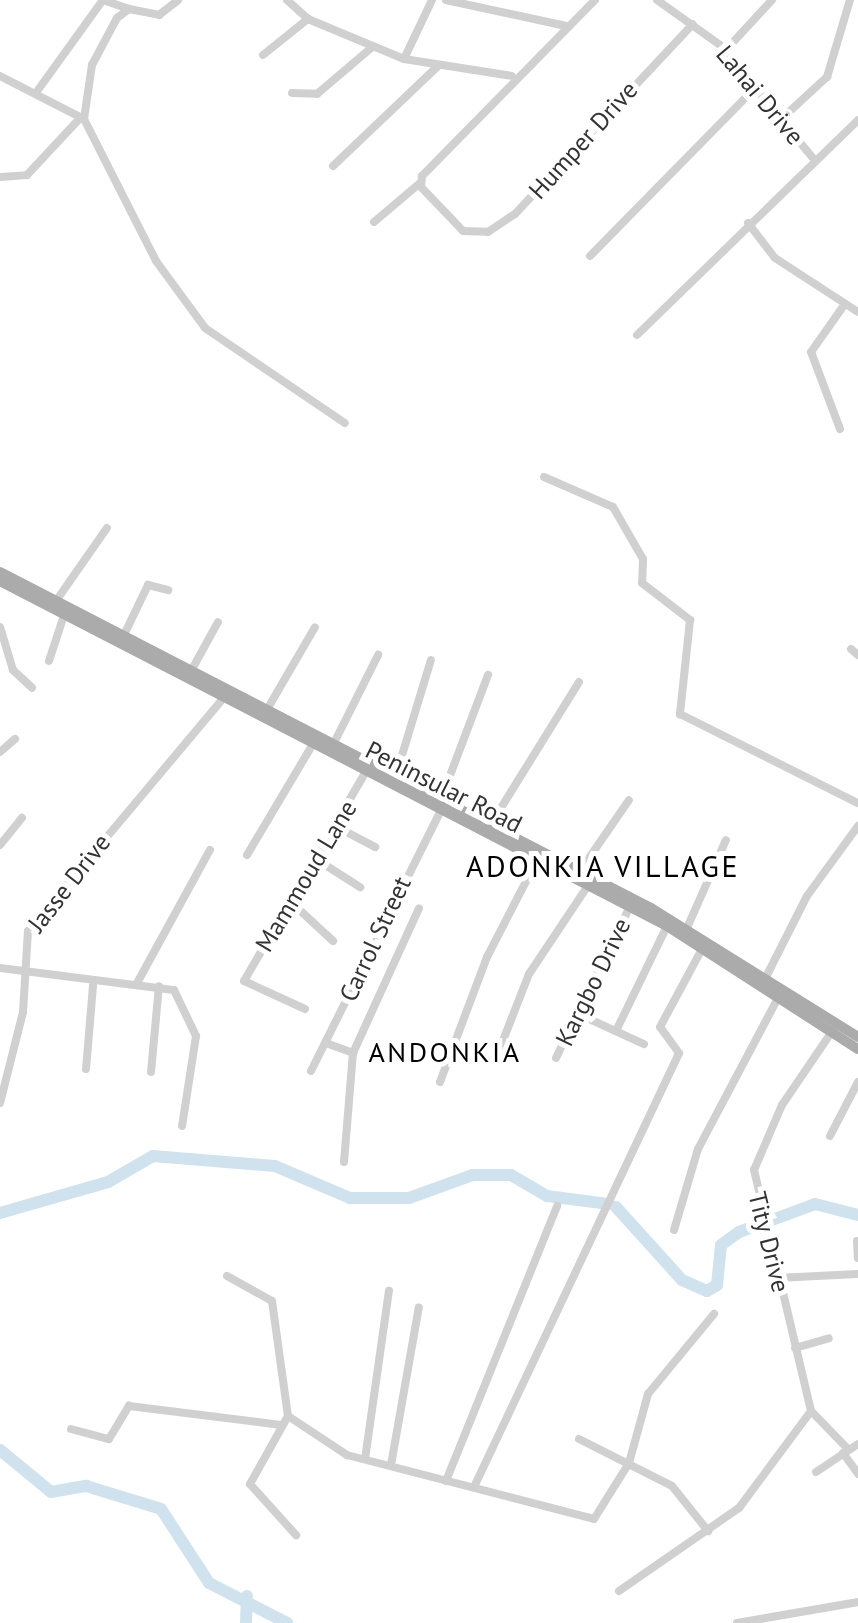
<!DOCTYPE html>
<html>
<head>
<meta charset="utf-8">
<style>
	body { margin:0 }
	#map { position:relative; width:858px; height:1623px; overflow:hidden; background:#fff; font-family:"PT Sans",sans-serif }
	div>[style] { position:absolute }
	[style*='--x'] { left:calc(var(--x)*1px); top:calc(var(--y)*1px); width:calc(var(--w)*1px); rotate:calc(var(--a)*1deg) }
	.river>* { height:12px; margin:-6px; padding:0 6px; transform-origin:6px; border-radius:6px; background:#cfe2ee }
	.minor>* { height:8px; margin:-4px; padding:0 4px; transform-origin:4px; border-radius:4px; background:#d0d0d0 }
	.major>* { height:10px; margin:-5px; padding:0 5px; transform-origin:5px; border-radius:5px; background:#ababab }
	span { translate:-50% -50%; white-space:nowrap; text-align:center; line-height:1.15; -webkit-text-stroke:10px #fff; paint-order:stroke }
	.street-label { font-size:25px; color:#333 }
	.neighbourhood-label { font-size:28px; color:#000; letter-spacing:2.5px }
	.quarter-label { font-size:30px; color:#000; letter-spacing:2.5px }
</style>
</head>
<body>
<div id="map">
	<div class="river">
		<div style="--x:616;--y:1207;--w:98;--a:47.9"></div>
		<div style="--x:682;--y:1280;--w:27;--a:24"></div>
		<div style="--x:707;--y:1291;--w:12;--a:-31"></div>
		<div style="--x:717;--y:1285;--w:40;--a:-84.3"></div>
		<div style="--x:721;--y:1245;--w:22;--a:-36"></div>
		<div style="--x:739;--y:1232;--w:81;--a:-20.2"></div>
		<div style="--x:815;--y:1204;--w:44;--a:14.3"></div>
		<div style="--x:0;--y:1213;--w:112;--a:-16"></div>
		<div style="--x:108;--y:1182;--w:52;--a:-30"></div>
		<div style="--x:153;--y:1156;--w:122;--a:4.7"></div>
		<div style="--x:275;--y:1166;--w:82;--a:23.1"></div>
		<div style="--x:350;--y:1198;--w:59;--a:0"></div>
		<div style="--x:409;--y:1198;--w:68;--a:-19.8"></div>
		<div style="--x:473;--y:1175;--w:38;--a:0"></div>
		<div style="--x:511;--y:1175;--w:42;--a:30.3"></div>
		<div style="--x:547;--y:1196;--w:63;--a:7.4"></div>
		<div style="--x:0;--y:1450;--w:66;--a:39.5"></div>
		<div style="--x:51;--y:1492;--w:36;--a:-10"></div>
		<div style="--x:86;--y:1486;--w:78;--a:17"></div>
		<div style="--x:161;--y:1509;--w:88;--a:57"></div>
		<div style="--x:209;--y:1583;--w:88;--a:27.1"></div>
		<div style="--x:246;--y:1623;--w:27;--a:-88"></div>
	</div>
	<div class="minor">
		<div style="--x:103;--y:0;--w:28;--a:19"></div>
		<div style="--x:287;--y:0;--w:28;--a:42"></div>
		<div style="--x:308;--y:19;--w:104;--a:22.6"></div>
		<div style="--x:404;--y:59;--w:65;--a:-64.6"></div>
		<div style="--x:446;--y:0;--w:123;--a:12.2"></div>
		<div style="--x:595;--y:0;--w:247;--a:134.5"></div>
		<div style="--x:422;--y:176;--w:11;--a:95"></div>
		<div style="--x:421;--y:187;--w:61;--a:46.3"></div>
		<div style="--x:463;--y:231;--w:25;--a:2"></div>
		<div style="--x:488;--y:232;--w:32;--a:-34"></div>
		<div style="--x:515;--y:214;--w:260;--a:-46.9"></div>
		<div style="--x:657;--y:0;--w:77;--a:35.5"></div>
		<div style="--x:720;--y:45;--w:145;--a:50.6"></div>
		<div style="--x:724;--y:52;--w:71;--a:-47.3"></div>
		<div style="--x:263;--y:55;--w:58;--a:-38.7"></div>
		<div style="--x:404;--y:59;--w:109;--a:8.9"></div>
		<div style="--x:0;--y:76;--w:94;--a:27.1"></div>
		<div style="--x:84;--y:119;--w:159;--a:63.1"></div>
		<div style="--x:156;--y:261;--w:83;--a:53.8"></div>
		<div style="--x:205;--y:328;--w:169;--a:34.2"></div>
		<div style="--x:38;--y:90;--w:111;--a:-54.2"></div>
		<div style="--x:292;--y:93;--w:25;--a:2"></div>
		<div style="--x:317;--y:94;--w:71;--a:-40.4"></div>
		<div style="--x:84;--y:119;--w:55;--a:-81.6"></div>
		<div style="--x:92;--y:65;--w:53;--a:-62"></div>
		<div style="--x:117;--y:18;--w:15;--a:-37"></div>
		<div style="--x:129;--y:9;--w:31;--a:11"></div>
		<div style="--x:159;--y:15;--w:24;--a:-38"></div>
		<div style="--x:778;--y:122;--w:67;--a:-42.6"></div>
		<div style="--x:827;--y:77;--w:80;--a:-73.4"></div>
		<div style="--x:333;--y:166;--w:145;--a:-43.6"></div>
		<div style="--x:0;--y:177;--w:27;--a:-4"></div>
		<div style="--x:27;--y:175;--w:79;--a:-47"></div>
		<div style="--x:374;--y:222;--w:60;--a:-40.3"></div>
		<div style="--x:748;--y:223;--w:44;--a:52.4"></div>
		<div style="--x:775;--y:258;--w:99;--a:33"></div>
		<div style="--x:590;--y:256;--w:233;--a:-45.5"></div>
		<div style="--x:637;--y:335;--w:308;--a:-44.2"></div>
		<div style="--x:840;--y:429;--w:82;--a:-110.6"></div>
		<div style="--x:811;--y:352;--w:54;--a:-54.8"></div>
		<div style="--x:544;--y:477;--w:75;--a:23.5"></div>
		<div style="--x:613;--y:507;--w:60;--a:60"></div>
		<div style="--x:643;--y:559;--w:24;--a:92"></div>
		<div style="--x:642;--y:583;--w:61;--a:37.6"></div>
		<div style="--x:690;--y:620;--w:95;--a:96.1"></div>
		<div style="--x:680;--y:714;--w:199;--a:26.6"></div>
		<div style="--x:56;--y:601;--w:89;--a:-55.1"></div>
		<div style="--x:0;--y:627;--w:45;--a:73.2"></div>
		<div style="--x:13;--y:670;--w:26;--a:43"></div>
		<div style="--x:123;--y:637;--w:58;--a:-64.3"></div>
		<div style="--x:148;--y:585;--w:21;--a:14"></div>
		<div style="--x:851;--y:649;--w:9;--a:41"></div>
		<div style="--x:49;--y:661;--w:48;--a:-71.9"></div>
		<div style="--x:190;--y:673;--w:58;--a:-61.2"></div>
		<div style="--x:265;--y:713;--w:99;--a:-59.8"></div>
		<div style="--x:333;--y:745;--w:101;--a:-63.4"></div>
		<div style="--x:0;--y:752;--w:20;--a:-41"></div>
		<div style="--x:396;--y:775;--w:120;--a:-73.1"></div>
		<div style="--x:440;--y:802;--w:136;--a:-69.3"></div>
		<div style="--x:491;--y:824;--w:167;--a:-58.2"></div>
		<div style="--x:339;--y:828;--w:41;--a:27.8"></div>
		<div style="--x:0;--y:845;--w:35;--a:-51"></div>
		<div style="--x:247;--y:855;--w:129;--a:-59.3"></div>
		<div style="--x:319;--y:861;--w:49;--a:32.4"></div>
		<div style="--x:580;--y:871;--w:86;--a:-55.4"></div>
		<div style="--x:292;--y:903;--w:56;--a:42.8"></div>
		<div style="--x:687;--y:928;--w:96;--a:-66.1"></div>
		<div style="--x:0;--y:968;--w:175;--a:7.2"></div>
		<div style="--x:174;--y:990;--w:51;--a:64.4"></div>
		<div style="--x:196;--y:1036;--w:91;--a:98.8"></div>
		<div style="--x:763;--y:983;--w:97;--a:-63.2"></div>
		<div style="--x:807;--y:896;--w:87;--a:-53.9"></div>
		<div style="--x:136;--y:985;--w:154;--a:-61.3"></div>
		<div style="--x:305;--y:1009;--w:67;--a:-155.3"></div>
		<div style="--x:244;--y:981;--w:244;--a:-59.8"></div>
		<div style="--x:574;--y:1012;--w:77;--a:24.6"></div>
		<div style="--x:616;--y:1031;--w:117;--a:-64.1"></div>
		<div style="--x:326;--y:1043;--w:29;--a:20"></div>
		<div style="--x:556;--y:1058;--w:169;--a:-64"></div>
		<div style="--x:495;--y:1061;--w:93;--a:-68.7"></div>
		<div style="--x:529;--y:974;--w:108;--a:-56.3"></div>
		<div style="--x:86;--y:1069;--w:84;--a:-85.2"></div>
		<div style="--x:311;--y:1071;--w:294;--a:-63.5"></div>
		<div style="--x:151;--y:1072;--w:86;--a:-84.7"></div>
		<div style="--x:440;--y:1082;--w:134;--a:-69.4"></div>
		<div style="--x:487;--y:957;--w:111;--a:-62.7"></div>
		<div style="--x:0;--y:1103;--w:94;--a:-75.8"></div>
		<div style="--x:23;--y:1012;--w:81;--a:-86.5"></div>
		<div style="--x:28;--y:931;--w:300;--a:-50"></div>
		<div style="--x:830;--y:1136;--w:61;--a:-62.6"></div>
		<div style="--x:344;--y:1162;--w:109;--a:-85.3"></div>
		<div style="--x:353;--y:1053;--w:159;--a:-65.5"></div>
		<div style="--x:674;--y:1230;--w:84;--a:-73.5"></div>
		<div style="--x:698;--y:1149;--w:175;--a:-62.1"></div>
		<div style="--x:857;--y:1241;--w:17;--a:87"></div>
		<div style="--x:227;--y:1276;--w:51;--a:29.1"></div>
		<div style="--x:272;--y:1301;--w:116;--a:82.1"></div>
		<div style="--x:288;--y:1416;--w:78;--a:119.2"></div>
		<div style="--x:250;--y:1484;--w:69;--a:48"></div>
		<div style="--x:777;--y:1278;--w:81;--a:-2.8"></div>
		<div style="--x:795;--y:1348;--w:35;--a:-16"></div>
		<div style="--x:811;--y:1411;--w:248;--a:-103.3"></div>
		<div style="--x:754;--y:1170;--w:71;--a:-66.7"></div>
		<div style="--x:782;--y:1105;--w:91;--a:-55.8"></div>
		<div style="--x:811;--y:1411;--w:53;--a:45.8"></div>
		<div style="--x:288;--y:1416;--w:71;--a:33.5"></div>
		<div style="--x:347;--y:1455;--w:255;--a:14.5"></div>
		<div style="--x:594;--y:1519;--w:66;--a:-58"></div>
		<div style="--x:629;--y:1463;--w:72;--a:-74.6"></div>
		<div style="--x:648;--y:1394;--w:104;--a:-50.5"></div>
		<div style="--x:71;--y:1429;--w:39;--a:15"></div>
		<div style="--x:109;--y:1439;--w:39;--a:-59"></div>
		<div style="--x:129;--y:1406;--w:153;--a:7.1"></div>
		<div style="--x:579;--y:1439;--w:104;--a:26.8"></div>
		<div style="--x:672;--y:1486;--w:58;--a:51.3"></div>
		<div style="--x:843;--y:1453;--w:26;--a:54"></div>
		<div style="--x:365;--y:1459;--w:170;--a:-81.9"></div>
		<div style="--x:391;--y:1465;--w:160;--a:-80"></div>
		<div style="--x:816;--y:1472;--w:50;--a:-33.7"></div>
		<div style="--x:446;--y:1481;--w:297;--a:-68"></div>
		<div style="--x:474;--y:1487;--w:480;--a:-64.7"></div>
		<div style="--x:679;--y:1053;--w:32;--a:-126"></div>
		<div style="--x:660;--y:1027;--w:91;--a:-61.7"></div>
		<div style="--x:619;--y:1591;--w:146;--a:-34.7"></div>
		<div style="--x:739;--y:1508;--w:121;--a:-53.4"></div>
		<div style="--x:737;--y:1623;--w:123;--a:-9.8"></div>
	</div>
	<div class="major">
		<div style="--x:0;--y:572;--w:733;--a:27.3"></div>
		<div style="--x:651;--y:908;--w:244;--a:31.9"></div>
		<div style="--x:0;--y:581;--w:751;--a:27.35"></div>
		<div style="--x:667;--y:926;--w:227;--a:32.8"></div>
	</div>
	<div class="street-label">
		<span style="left:760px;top:95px;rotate:50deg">Lahai Drive</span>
		<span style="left:583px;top:140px;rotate:-48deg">Humper Drive</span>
		<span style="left:444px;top:787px;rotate:27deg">Peninsular Road</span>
		<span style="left:306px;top:876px;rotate:-59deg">Mammoud Lane</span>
		<span style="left:69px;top:883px;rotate:-52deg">Jasse Drive</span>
		<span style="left:375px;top:939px;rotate:-65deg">Carrol Street</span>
		<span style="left:593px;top:982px;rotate:-64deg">Kargbo Drive</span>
		<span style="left:769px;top:1242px;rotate:76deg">Tity Drive</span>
	</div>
	<div class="neighbourhood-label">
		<span style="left:445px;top:1052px">ANDONKIA</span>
	</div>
	<div class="quarter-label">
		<span style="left:603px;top:866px">ADONKIA VILLAGE</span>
	</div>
</div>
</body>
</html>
